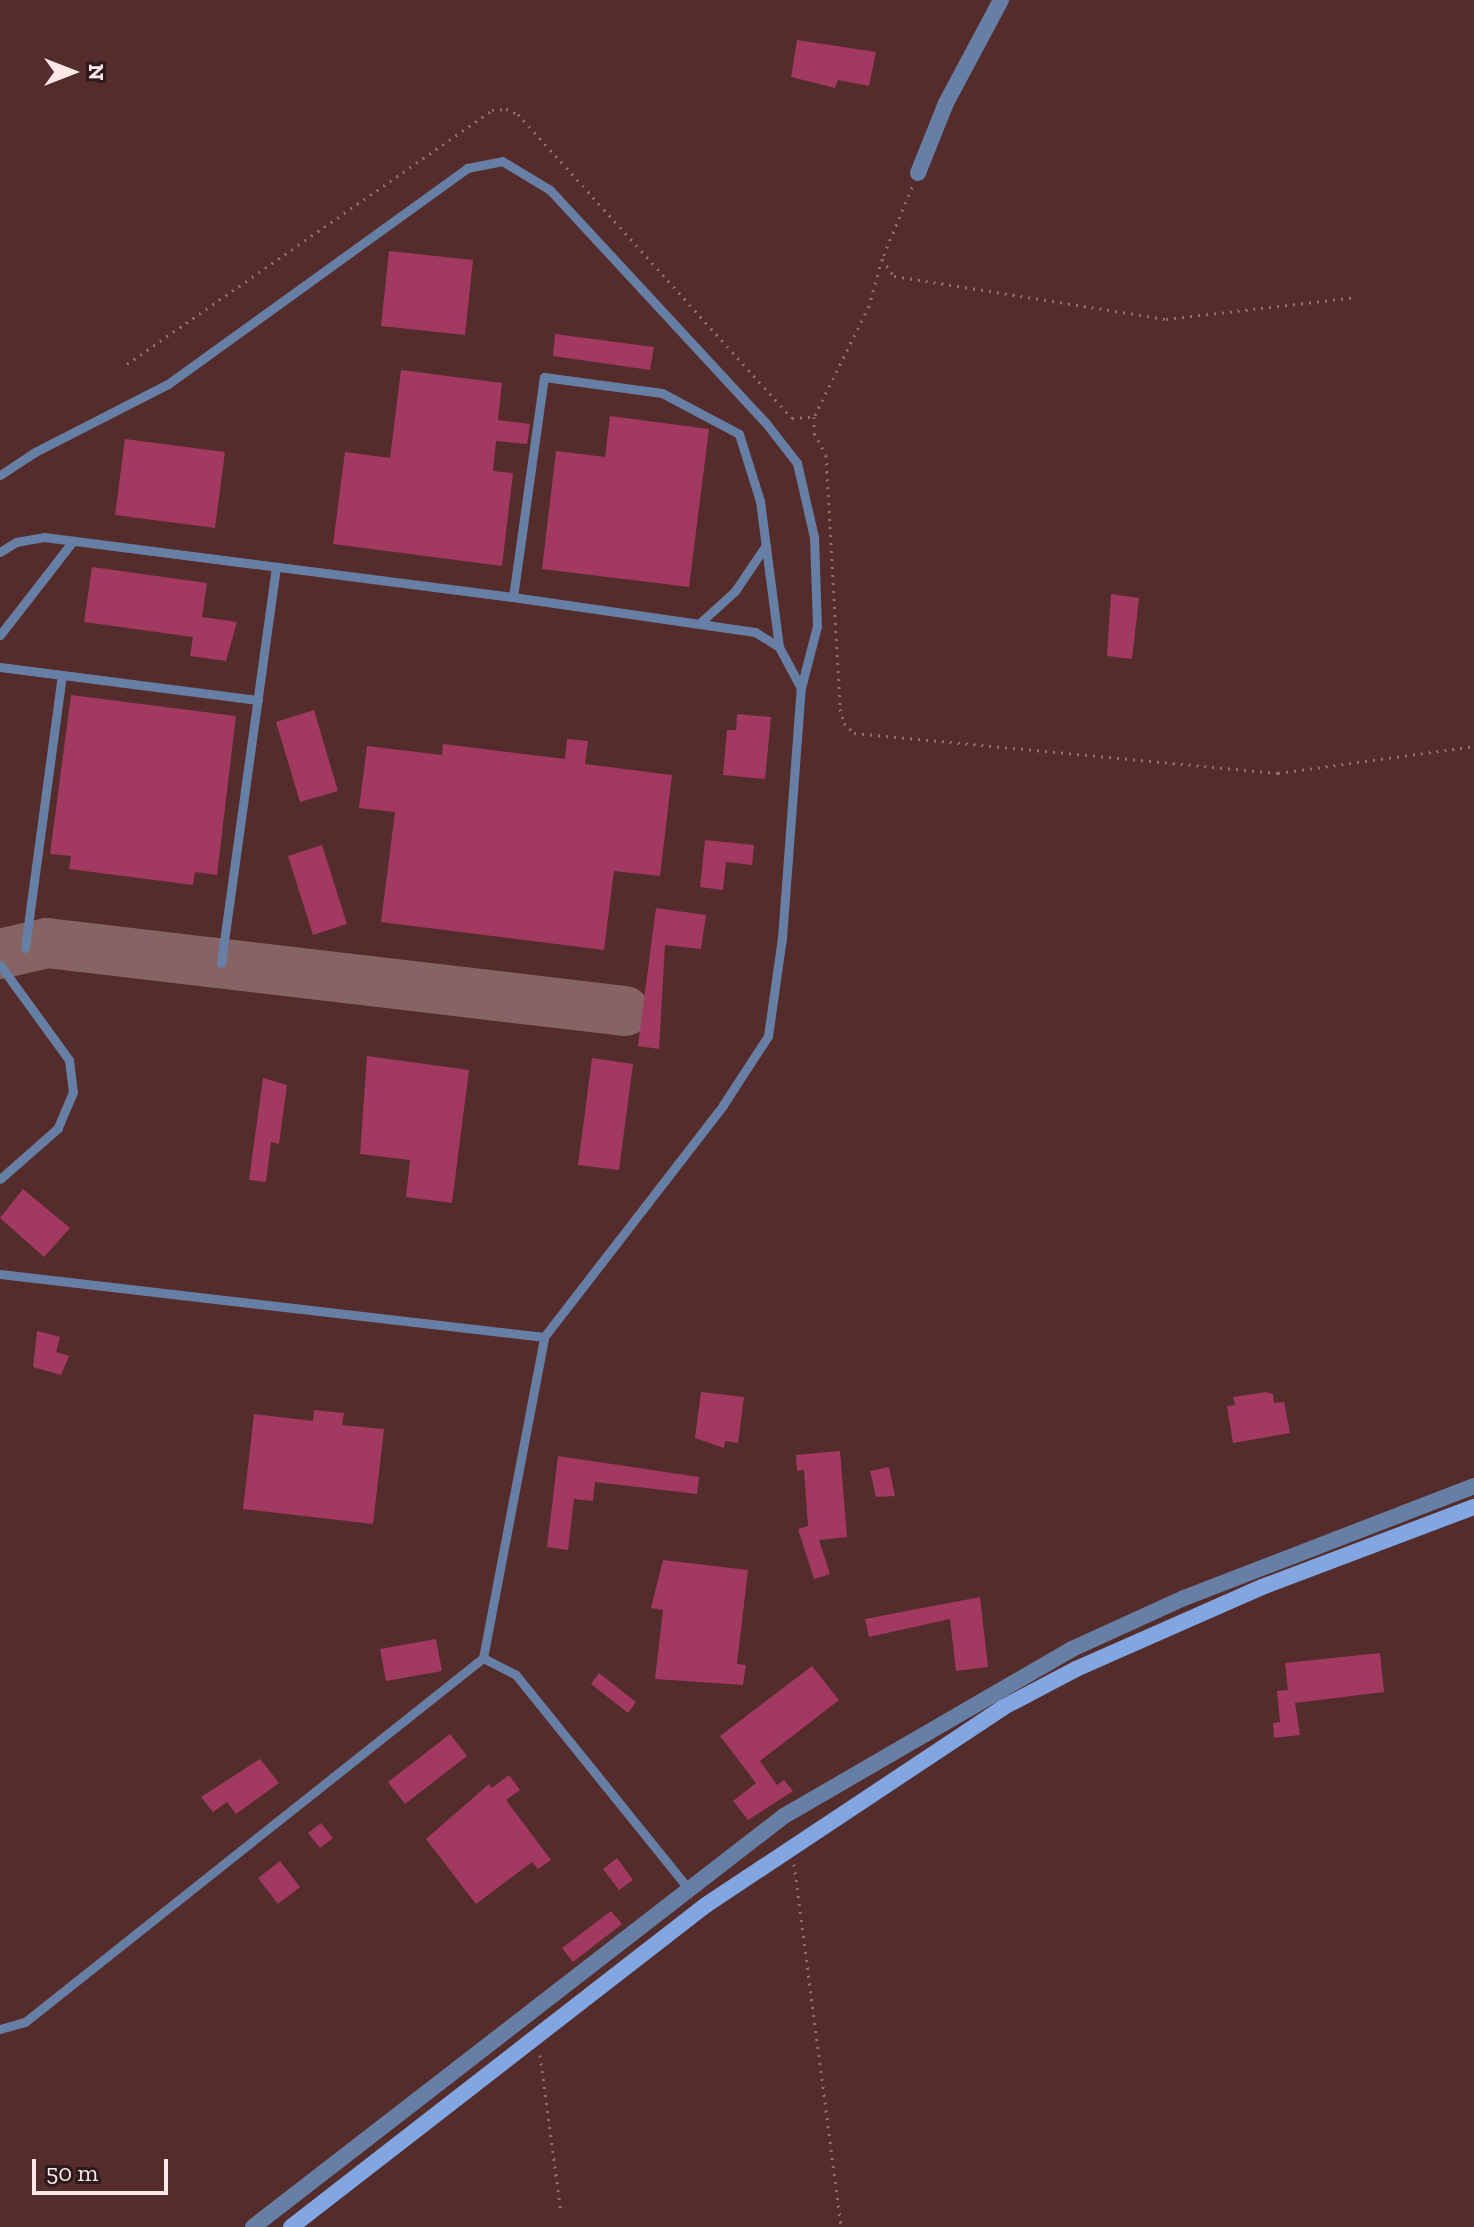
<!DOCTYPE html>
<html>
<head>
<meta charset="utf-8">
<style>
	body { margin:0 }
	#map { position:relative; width:1474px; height:2227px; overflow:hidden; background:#542c2c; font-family:"Zilla Slab",serif }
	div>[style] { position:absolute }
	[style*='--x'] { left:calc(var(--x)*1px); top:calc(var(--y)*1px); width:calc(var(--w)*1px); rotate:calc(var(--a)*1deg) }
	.taxiway>* { height:50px; margin:-25px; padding:0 25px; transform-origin:25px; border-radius:25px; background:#876464 }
	.building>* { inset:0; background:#a13960 }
	.path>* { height:3px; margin-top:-1.5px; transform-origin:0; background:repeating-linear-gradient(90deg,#916f6f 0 2px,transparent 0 8px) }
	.service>* { height:9px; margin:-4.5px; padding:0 4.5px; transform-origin:4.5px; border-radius:4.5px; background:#687fa5 }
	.minor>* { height:16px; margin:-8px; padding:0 8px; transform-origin:8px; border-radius:8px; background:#687fa5 }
	.secondary>* { height:16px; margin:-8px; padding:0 8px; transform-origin:8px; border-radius:8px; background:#82a6e2 }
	span { translate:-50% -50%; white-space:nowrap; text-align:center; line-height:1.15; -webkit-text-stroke:6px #2d1a1a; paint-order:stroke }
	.north { position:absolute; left:32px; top:32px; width:80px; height:80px; -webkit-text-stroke:6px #2d1a1a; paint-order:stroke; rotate:90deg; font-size:22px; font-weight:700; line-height:32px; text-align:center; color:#ffe9e8 }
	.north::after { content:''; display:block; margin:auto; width:28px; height:36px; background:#ffe9e8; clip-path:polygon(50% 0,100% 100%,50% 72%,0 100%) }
	.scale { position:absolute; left:32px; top:2159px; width:136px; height:36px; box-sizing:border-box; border:4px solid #ffe9e8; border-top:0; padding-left:10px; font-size:24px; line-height:28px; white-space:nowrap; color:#ffe9e8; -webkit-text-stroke:6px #2d1a1a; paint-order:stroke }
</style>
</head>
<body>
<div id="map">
	<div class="taxiway">
		<div style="--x:0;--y:954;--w:48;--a:-13.2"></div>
		<div style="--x:47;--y:943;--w:582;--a:6.71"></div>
	</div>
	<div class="building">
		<div style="clip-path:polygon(797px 40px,876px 52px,869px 86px,838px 80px,835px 88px,791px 77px)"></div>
		<div style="clip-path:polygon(389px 251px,473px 260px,465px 335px,381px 326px)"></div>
		<div style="clip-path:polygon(555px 334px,654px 347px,650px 370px,553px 356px)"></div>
		<div style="clip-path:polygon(401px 370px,502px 383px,498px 420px,530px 424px,527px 444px,496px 441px,493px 471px,513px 473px,502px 566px,333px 544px,345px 452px,390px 458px)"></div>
		<div style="clip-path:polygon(610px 416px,709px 429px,689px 587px,542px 569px,556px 451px,605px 457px)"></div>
		<div style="clip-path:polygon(125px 439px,225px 452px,215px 528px,115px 515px)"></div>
		<div style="clip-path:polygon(92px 567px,207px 583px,202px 617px,237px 622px,226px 661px,190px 656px,193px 637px,84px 622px)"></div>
		<div style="clip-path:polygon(1111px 594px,1139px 598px,1132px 659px,1107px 656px)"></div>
		<div style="clip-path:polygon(71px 695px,236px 716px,217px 875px,195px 872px,193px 885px,69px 869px,71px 856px,50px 854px)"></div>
		<div style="clip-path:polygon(314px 710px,338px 791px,300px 802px,276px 722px)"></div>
		<div style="clip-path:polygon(737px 714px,771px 717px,765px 779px,723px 775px,727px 730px,736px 730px)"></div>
		<div style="clip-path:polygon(567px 739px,588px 741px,585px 764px,672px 775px,660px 876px,614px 871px,604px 950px,381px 922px,395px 812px,359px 808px,367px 746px,442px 755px,443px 744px,565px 759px)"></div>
		<div style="clip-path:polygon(705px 840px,754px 845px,752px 865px,726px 862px,723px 890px,700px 887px)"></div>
		<div style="clip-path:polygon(322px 845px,347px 924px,313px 935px,288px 856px)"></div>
		<div style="clip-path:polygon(656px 908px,706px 915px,701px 949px,665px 945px,659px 1049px,638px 1046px)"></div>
		<div style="clip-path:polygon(367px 1056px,469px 1070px,452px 1203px,406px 1197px,410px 1160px,360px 1154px)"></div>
		<div style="clip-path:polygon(592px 1058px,633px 1064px,619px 1170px,578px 1165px)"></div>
		<div style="clip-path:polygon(263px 1078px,287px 1085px,279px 1144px,271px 1142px,266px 1182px,249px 1180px)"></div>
		<div style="clip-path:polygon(23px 1189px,70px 1228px,44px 1257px,0 1218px)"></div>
		<div style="clip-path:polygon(37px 1331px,60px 1337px,56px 1352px,69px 1356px,61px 1375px,33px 1367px)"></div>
		<div style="clip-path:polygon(701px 1392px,744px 1397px,738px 1443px,725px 1441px,724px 1448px,695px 1438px)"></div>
		<div style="clip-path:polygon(1266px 1392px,1273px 1394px,1274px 1403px,1284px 1402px,1290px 1433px,1233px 1443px,1227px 1406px,1235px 1405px,1233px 1397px)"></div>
		<div style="clip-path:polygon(314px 1410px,344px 1413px,342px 1425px,384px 1429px,373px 1524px,243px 1509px,254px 1414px,313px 1421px)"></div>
		<div style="clip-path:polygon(840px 1451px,847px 1537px,819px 1540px,830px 1574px,814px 1579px,798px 1529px,808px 1526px,804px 1470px,797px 1471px,796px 1455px)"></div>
		<div style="clip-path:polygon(558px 1456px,699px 1477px,697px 1494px,595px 1482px,593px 1501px,574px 1499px,568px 1550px,547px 1547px)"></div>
		<div style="clip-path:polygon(889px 1467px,895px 1496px,876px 1497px,870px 1471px)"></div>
		<div style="clip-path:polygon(663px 1560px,748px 1570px,737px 1664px,746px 1665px,743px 1685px,655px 1679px,663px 1610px,651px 1608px)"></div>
		<div style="clip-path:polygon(980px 1597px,988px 1667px,956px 1671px,950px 1619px,869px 1637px,865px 1619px)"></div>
		<div style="clip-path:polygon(436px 1639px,442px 1671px,386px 1681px,380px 1649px)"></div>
		<div style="clip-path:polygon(1380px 1653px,1384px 1692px,1295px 1703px,1300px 1735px,1274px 1738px,1273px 1723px,1280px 1722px,1277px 1691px,1288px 1690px,1285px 1663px)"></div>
		<div style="clip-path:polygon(812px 1666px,839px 1700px,760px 1761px,777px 1785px,784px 1780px,793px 1791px,748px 1820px,733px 1801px,756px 1783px,720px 1736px)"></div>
		<div style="clip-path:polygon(599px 1673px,636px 1702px,628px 1713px,591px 1684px)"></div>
		<div style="clip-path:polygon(450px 1734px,467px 1756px,405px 1804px,388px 1782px)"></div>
		<div style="clip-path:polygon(260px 1759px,279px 1783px,236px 1814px,227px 1802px,213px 1812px,201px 1797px)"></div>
		<div style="clip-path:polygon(509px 1775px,520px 1790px,506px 1800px,551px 1860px,538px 1869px,532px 1862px,476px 1904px,426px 1839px,489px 1784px,492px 1788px)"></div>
		<div style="clip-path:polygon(321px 1823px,333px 1838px,320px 1848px,308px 1833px)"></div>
		<div style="clip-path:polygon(617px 1858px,633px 1880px,619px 1890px,603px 1869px)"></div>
		<div style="clip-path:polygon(280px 1861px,300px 1887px,278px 1904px,258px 1878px)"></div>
		<div style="clip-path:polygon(611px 1911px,622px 1924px,573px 1962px,562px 1948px)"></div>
	</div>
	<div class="path">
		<div style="--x:912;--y:187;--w:78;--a:112.6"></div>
		<div style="--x:882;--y:259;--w:21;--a:55"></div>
		<div style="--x:894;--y:276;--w:275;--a:9"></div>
		<div style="--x:1166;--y:319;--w:190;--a:-6.6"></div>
		<div style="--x:882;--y:259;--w:49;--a:105.5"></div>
		<div style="--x:869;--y:306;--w:124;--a:116.4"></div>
		<div style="--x:814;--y:417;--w:16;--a:90"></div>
		<div style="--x:814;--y:433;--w:25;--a:61"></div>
		<div style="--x:826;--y:455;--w:254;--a:86.8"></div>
		<div style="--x:840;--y:709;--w:15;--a:74"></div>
		<div style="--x:844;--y:723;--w:14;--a:45"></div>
		<div style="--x:854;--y:733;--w:426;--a:5.4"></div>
		<div style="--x:1278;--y:773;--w:198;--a:-7.8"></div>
		<div style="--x:127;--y:364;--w:445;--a:-34.8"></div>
		<div style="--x:492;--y:110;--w:14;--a:-4"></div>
		<div style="--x:506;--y:109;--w:13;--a:23"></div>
		<div style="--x:518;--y:114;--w:409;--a:48"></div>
		<div style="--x:792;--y:418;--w:22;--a:-3"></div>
		<div style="--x:794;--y:1864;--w:366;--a:82.6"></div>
		<div style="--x:540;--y:2055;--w:158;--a:82.4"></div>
	</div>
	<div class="service">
		<div style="--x:0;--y:475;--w:42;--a:-33.3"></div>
		<div style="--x:35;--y:452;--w:149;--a:-27.1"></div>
		<div style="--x:168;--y:384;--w:369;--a:-35.8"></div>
		<div style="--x:467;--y:168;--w:36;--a:-11"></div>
		<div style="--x:502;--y:161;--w:56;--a:31.1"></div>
		<div style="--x:550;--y:190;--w:316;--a:47.2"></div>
		<div style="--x:765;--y:422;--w:52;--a:52"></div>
		<div style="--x:797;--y:463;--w:76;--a:77.1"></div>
		<div style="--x:814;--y:537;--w:89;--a:88.1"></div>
		<div style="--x:817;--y:626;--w:64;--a:104.5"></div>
		<div style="--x:0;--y:552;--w:19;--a:-32"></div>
		<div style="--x:16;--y:542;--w:28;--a:-10"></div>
		<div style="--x:44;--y:537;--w:473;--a:7.3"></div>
		<div style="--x:702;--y:621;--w:45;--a:-42.3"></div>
		<div style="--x:735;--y:591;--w:55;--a:-56"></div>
		<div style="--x:0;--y:635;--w:119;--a:-52.2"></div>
		<div style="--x:0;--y:667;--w:260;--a:7.3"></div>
		<div style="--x:25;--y:948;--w:275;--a:-82.3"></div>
		<div style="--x:221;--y:963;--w:400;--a:-82.1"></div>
		<div style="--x:0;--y:965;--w:117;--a:54"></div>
		<div style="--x:69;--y:1060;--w:32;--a:83"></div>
		<div style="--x:73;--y:1092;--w:39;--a:113"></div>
		<div style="--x:58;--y:1128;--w:77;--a:138.7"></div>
		<div style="--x:0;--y:1274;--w:548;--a:6.61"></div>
		<div style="--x:483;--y:1658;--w:37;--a:27"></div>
		<div style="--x:516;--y:1675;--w:274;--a:51.1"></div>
		<div style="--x:0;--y:2029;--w:26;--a:-16"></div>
		<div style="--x:25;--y:2022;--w:585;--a:-38.48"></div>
		<div style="--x:483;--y:1658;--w:327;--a:-79.2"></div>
		<div style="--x:544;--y:1337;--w:293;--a:-52.3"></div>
		<div style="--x:723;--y:1105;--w:82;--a:-56.9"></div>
		<div style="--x:768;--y:1036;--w:99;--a:-81.9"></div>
		<div style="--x:782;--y:938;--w:251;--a:-85.7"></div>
		<div style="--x:801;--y:688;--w:47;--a:-118.2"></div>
		<div style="--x:779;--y:647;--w:28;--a:-148"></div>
		<div style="--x:755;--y:632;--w:245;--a:-171.8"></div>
		<div style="--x:513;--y:597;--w:222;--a:-82"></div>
		<div style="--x:544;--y:377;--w:119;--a:7.7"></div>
		<div style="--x:662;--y:393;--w:87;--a:28"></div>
		<div style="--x:739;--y:434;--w:70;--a:72.6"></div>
		<div style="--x:760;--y:501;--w:147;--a:82.6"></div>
	</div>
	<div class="minor">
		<div style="--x:918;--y:173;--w:75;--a:-68.2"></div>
		<div style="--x:946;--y:103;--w:117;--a:-61.9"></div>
		<div style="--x:253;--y:2227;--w:671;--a:-37.74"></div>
		<div style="--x:784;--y:1816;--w:333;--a:-30.1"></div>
		<div style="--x:1072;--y:1649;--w:123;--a:-24.5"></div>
		<div style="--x:1184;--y:1598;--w:311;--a:-21.1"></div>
	</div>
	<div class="secondary">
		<div style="--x:291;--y:2227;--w:525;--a:-37.81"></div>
		<div style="--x:706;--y:1905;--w:356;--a:-33.6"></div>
		<div style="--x:1002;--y:1708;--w:84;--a:-27.8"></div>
		<div style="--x:1076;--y:1669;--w:203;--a:-23.8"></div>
		<div style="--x:1262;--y:1587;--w:227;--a:-20.7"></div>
	</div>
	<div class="north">N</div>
	<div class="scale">50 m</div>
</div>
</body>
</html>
